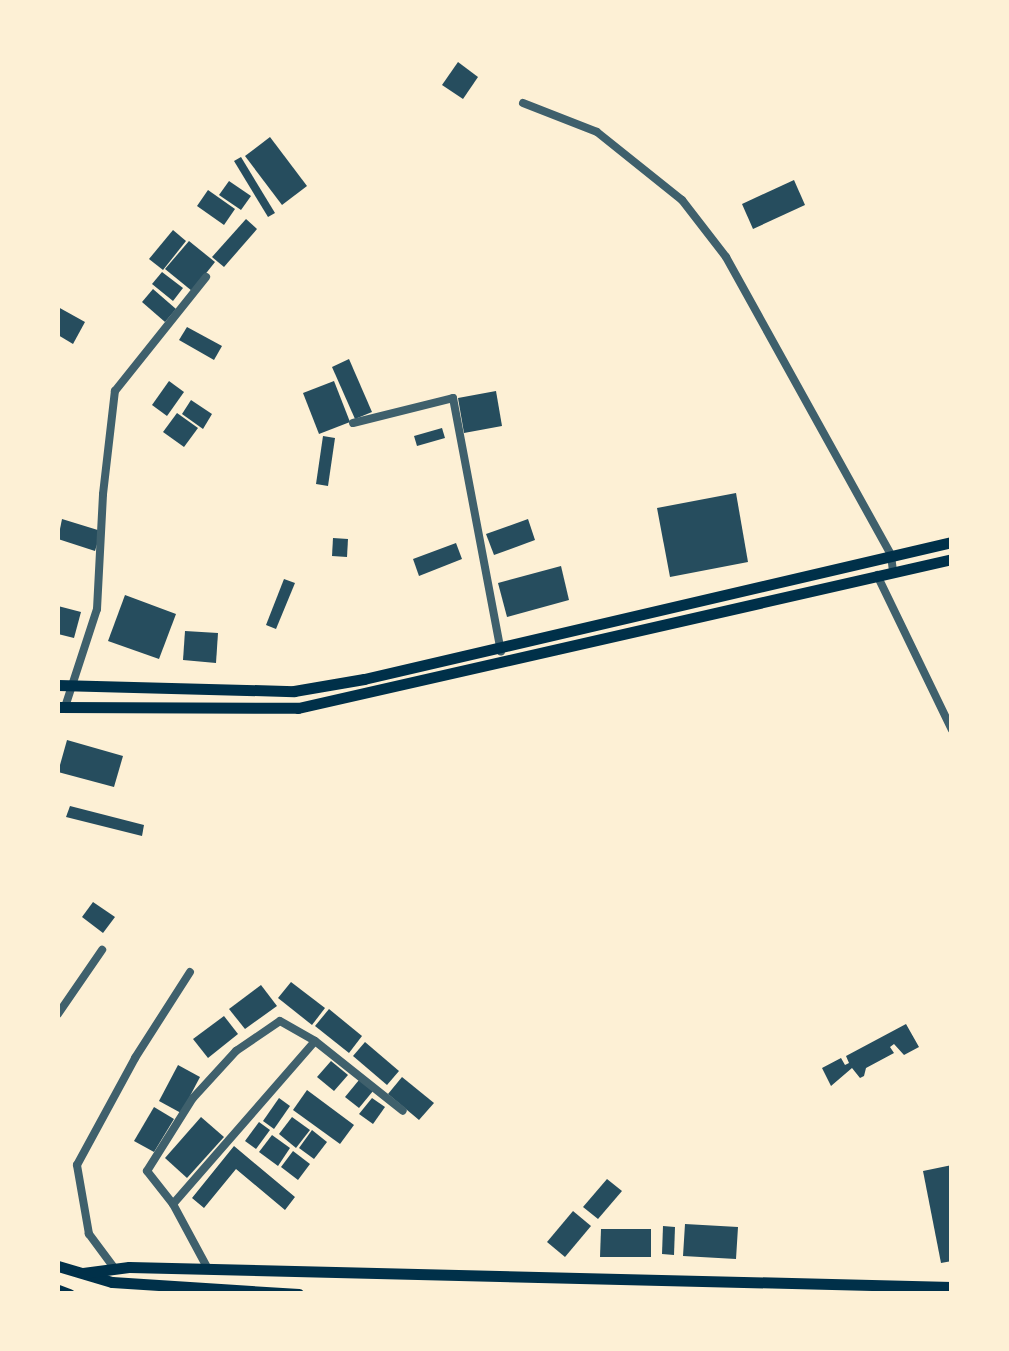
<!DOCTYPE html>
<html>
<head>
<meta charset="utf-8">
<style>
	body { margin:0 }
	#map { position:relative; width:1009px; height:1351px; overflow:hidden; background:#fdf0d5; font-family:Lora,serif }
	div>[style] { position:absolute }
	[style*='--x'] { left:calc(var(--x)*1px); top:calc(var(--y)*1px); width:calc(var(--w)*1px); rotate:calc(var(--a)*1deg) }
	.building>* { inset:0; background:#264d5e }
	.minor>* { height:8px; margin:-4px; padding:0 4px; transform-origin:4px; border-radius:4px; background:#3f606c }
	.primary>* { height:11px; margin:-5.5px; padding:0 5.5px; transform-origin:5.5px; border-radius:5.5px; background:#003049 }
	.trunk>* { height:11px; margin:-5.5px; padding:0 5.5px; transform-origin:5.5px; border-radius:5.5px; background:#003049 }
	span { translate:-50% -50%; white-space:nowrap; text-align:center; line-height:1.15; -webkit-text-stroke:10px #fdf0d5; paint-order:stroke }
	.frame { position:absolute; inset:0; border:60px solid #fdf0d5; pointer-events:none }
</style>
</head>
<body>
<div id="map">
	<div class="building">
		<div style="clip-path:polygon(458px 62px,478px 77px,463px 99px,442px 85px)"></div>
		<div style="clip-path:polygon(270px 137px,307px 186px,282px 205px,245px 156px)"></div>
		<div style="clip-path:polygon(241px 157px,275px 213px,268px 217px,234px 161px)"></div>
		<div style="clip-path:polygon(794px 180px,805px 205px,753px 229px,742px 204px)"></div>
		<div style="clip-path:polygon(229px 181px,251px 196px,241px 210px,219px 195px)"></div>
		<div style="clip-path:polygon(208px 190px,235px 209px,224px 225px,197px 206px)"></div>
		<div style="clip-path:polygon(246px 219px,257px 229px,224px 267px,212px 257px)"></div>
		<div style="clip-path:polygon(173px 230px,186px 241px,163px 270px,149px 259px)"></div>
		<div style="clip-path:polygon(189px 241px,215px 262px,192px 291px,165px 269px)"></div>
		<div style="clip-path:polygon(162px 272px,183px 288px,173px 301px,152px 284px)"></div>
		<div style="clip-path:polygon(153px 289px,176px 309px,165px 322px,142px 302px)"></div>
		<div style="clip-path:polygon(58px 307px,85px 322px,73px 344px,58px 335px)"></div>
		<div style="clip-path:polygon(187px 327px,222px 346px,214px 360px,179px 340px)"></div>
		<div style="clip-path:polygon(349px 359px,372px 412px,355px 419px,332px 367px)"></div>
		<div style="clip-path:polygon(169px 381px,184px 392px,167px 416px,152px 405px)"></div>
		<div style="clip-path:polygon(334px 381px,350px 422px,319px 434px,303px 393px)"></div>
		<div style="clip-path:polygon(496px 391px,502px 426px,464px 433px,458px 398px)"></div>
		<div style="clip-path:polygon(191px 400px,212px 414px,203px 429px,182px 414px)"></div>
		<div style="clip-path:polygon(177px 413px,198px 428px,184px 447px,163px 432px)"></div>
		<div style="clip-path:polygon(442px 428px,445px 438px,417px 446px,414px 436px)"></div>
		<div style="clip-path:polygon(323px 436px,335px 438px,328px 486px,316px 484px)"></div>
		<div style="clip-path:polygon(736px 493px,748px 562px,670px 577px,657px 508px)"></div>
		<div style="clip-path:polygon(62px 519px,101px 531px,95px 551px,58px 539px)"></div>
		<div style="clip-path:polygon(528px 519px,535px 540px,494px 555px,486px 534px)"></div>
		<div style="clip-path:polygon(333px 538px,348px 539px,347px 557px,332px 556px)"></div>
		<div style="clip-path:polygon(456px 543px,462px 559px,419px 576px,413px 559px)"></div>
		<div style="clip-path:polygon(561px 566px,569px 600px,507px 617px,498px 583px)"></div>
		<div style="clip-path:polygon(284px 579px,295px 583px,276px 629px,266px 625px)"></div>
		<div style="clip-path:polygon(125px 595px,176px 614px,159px 659px,108px 641px)"></div>
		<div style="clip-path:polygon(58px 606px,81px 612px,74px 638px,58px 634px)"></div>
		<div style="clip-path:polygon(185px 631px,218px 633px,216px 663px,183px 660px)"></div>
		<div style="clip-path:polygon(67px 740px,123px 756px,114px 787px,58px 772px)"></div>
		<div style="clip-path:polygon(70px 806px,144px 825px,142px 836px,66px 817px)"></div>
		<div style="clip-path:polygon(93px 902px,115px 917px,103px 933px,82px 917px)"></div>
		<div style="clip-path:polygon(291px 982px,325px 1008px,312px 1025px,278px 998px)"></div>
		<div style="clip-path:polygon(261px 985px,277px 1006px,245px 1029px,229px 1009px)"></div>
		<div style="clip-path:polygon(329px 1009px,362px 1036px,349px 1053px,315px 1026px)"></div>
		<div style="clip-path:polygon(224px 1016px,238px 1034px,208px 1058px,193px 1039px)"></div>
		<div style="clip-path:polygon(906px 1024px,919px 1047px,904px 1055px,894px 1044px,890px 1047px,894px 1053px,866px 1068px,864px 1076px,860px 1078px,852px 1068px,831px 1086px,822px 1068px,841px 1058px,845px 1065px,849px 1063px,846px 1056px)"></div>
		<div style="clip-path:polygon(365px 1042px,399px 1071px,387px 1085px,353px 1056px)"></div>
		<div style="clip-path:polygon(331px 1061px,348px 1075px,334px 1091px,317px 1077px)"></div>
		<div style="clip-path:polygon(178px 1065px,200px 1077px,181px 1113px,159px 1101px)"></div>
		<div style="clip-path:polygon(402px 1077px,434px 1103px,419px 1120px,388px 1094px)"></div>
		<div style="clip-path:polygon(359px 1080px,373px 1091px,359px 1108px,345px 1097px)"></div>
		<div style="clip-path:polygon(307px 1090px,354px 1125px,340px 1144px,293px 1110px)"></div>
		<div style="clip-path:polygon(279px 1098px,290px 1106px,274px 1129px,263px 1121px)"></div>
		<div style="clip-path:polygon(372px 1098px,385px 1107px,373px 1124px,359px 1114px)"></div>
		<div style="clip-path:polygon(154px 1107px,174px 1119px,154px 1152px,134px 1141px)"></div>
		<div style="clip-path:polygon(201px 1117px,224px 1137px,187px 1178px,165px 1158px)"></div>
		<div style="clip-path:polygon(292px 1117px,310px 1130px,296px 1148px,279px 1134px)"></div>
		<div style="clip-path:polygon(259px 1122px,270px 1130px,256px 1149px,245px 1141px)"></div>
		<div style="clip-path:polygon(312px 1130px,327px 1142px,314px 1159px,299px 1148px)"></div>
		<div style="clip-path:polygon(272px 1135px,290px 1148px,278px 1166px,259px 1152px)"></div>
		<div style="clip-path:polygon(234px 1146px,295px 1197px,285px 1210px,236px 1169px,204px 1208px,192px 1198px)"></div>
		<div style="clip-path:polygon(293px 1151px,310px 1164px,298px 1180px,281px 1167px)"></div>
		<div style="clip-path:polygon(952px 1165px,952px 1261px,941px 1263px,923px 1171px)"></div>
		<div style="clip-path:polygon(607px 1179px,622px 1191px,598px 1219px,583px 1207px)"></div>
		<div style="clip-path:polygon(573px 1211px,591px 1226px,565px 1257px,547px 1242px)"></div>
		<div style="clip-path:polygon(685px 1224px,738px 1227px,736px 1259px,683px 1256px)"></div>
		<div style="clip-path:polygon(663px 1226px,675px 1227px,674px 1255px,662px 1254px)"></div>
		<div style="clip-path:polygon(601px 1229px,651px 1229px,651px 1257px,600px 1257px)"></div>
	</div>
	<div class="minor">
		<div style="--x:523;--y:103;--w:79;--a:21.4"></div>
		<div style="--x:597;--y:132;--w:109;--a:38.7"></div>
		<div style="--x:682;--y:200;--w:72;--a:52.3"></div>
		<div style="--x:726;--y:257;--w:341;--a:61"></div>
		<div style="--x:891;--y:555;--w:16;--a:83"></div>
		<div style="--x:353;--y:423;--w:103;--a:-14"></div>
		<div style="--x:453;--y:398;--w:258;--a:79.3"></div>
		<div style="--x:877;--y:575;--w:172;--a:64.2"></div>
		<div style="--x:65;--y:707;--w:103;--a:-71.9"></div>
		<div style="--x:97;--y:609;--w:115;--a:-87"></div>
		<div style="--x:103;--y:494;--w:104;--a:-83.4"></div>
		<div style="--x:115;--y:391;--w:146;--a:-51.4"></div>
		<div style="--x:58;--y:1014;--w:78;--a:-55.5"></div>
		<div style="--x:173;--y:1204;--w:42;--a:-128.2"></div>
		<div style="--x:147;--y:1171;--w:86;--a:-57.8"></div>
		<div style="--x:193;--y:1098;--w:64;--a:-47.5"></div>
		<div style="--x:236;--y:1051;--w:53;--a:-34.3"></div>
		<div style="--x:280;--y:1021;--w:40;--a:29.7"></div>
		<div style="--x:315;--y:1041;--w:112;--a:38.5"></div>
		<div style="--x:115;--y:1269;--w:44;--a:-126.6"></div>
		<div style="--x:89;--y:1234;--w:70;--a:-99.9"></div>
		<div style="--x:77;--y:1165;--w:122;--a:-61.5"></div>
		<div style="--x:135;--y:1058;--w:102;--a:-57.4"></div>
		<div style="--x:208;--y:1269;--w:74;--a:-118.3"></div>
		<div style="--x:173;--y:1204;--w:216;--a:-48.9"></div>
	</div>
	<div class="primary">
		<div style="--x:58;--y:685;--w:236;--a:1.5"></div>
		<div style="--x:294;--y:691;--w:71;--a:-9.7"></div>
		<div style="--x:364;--y:679;--w:604;--a:-13.12"></div>
		<div style="--x:58;--y:707;--w:240;--a:0.2"></div>
		<div style="--x:298;--y:708;--w:671;--a:-12.83"></div>
	</div>
	<div class="trunk">
		<div style="--x:58;--y:1266;--w:56;--a:16.5"></div>
		<div style="--x:112;--y:1282;--w:187;--a:3.7"></div>
		<div style="--x:83;--y:1273;--w:46;--a:-7.4"></div>
		<div style="--x:129;--y:1267;--w:823;--a:1.39"></div>
		<div style="--x:58;--y:1290;--w:12;--a:20"></div>
	</div>
	<div class="frame"></div>
</div>
</body>
</html>
